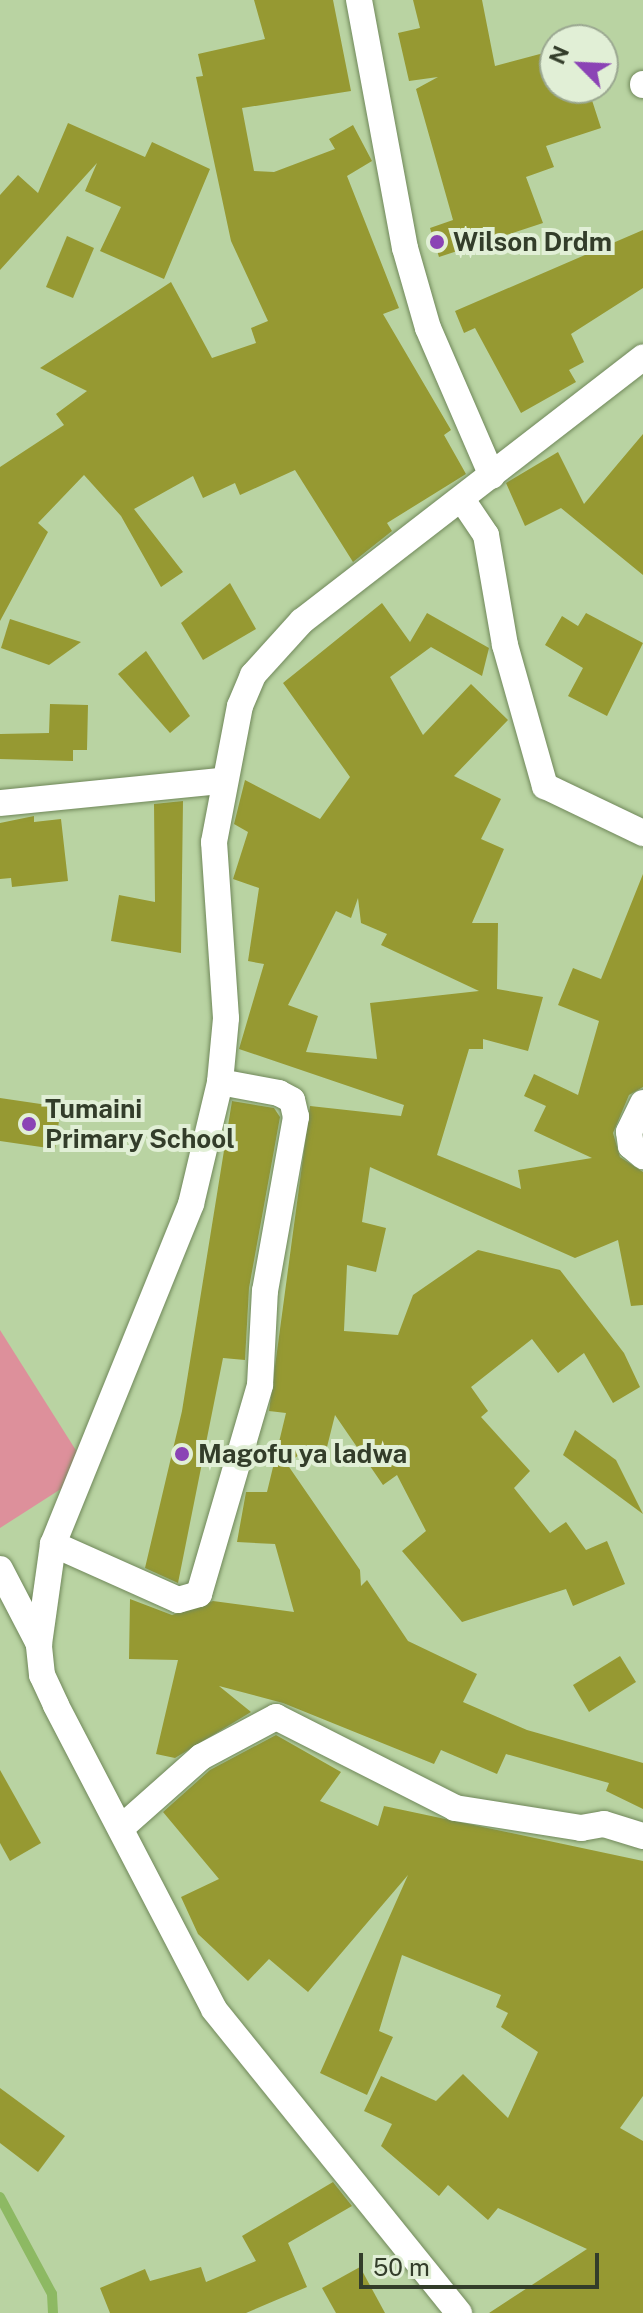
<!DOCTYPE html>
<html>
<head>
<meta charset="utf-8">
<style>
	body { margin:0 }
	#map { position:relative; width:643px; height:2313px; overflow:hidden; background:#b9d3a2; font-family:"Public Sans",sans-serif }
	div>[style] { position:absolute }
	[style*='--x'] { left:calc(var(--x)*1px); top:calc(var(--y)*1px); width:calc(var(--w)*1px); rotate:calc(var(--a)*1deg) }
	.green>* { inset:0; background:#dd909b }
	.stream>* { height:10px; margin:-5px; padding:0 5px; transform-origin:5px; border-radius:5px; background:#8db963 }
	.building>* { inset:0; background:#969932 }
	.roads { filter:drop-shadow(0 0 2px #70885a) drop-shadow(0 0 2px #70885a) }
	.street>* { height:26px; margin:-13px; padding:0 13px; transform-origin:13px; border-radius:13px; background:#fff }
	.dots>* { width:22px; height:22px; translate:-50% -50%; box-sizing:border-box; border:4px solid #e1efd6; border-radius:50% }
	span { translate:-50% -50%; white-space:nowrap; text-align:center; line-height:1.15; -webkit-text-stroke:8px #e1efd6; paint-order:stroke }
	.poi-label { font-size:26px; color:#333d2a; font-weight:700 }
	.left { translate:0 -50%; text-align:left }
	.north { position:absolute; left:539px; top:24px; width:80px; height:80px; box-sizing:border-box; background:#e1efd6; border:2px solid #9ba891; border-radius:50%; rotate:294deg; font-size:22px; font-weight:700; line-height:32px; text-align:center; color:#333d2a }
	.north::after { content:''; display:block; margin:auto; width:28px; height:36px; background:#8b43b5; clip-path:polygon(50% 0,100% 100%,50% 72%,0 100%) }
	.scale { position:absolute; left:359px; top:2253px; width:240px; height:36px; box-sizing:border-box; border:4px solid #333d2a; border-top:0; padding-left:10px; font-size:24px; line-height:28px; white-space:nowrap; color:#333d2a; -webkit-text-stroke:6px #e1efd6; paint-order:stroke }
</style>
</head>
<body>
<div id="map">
	<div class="green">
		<div style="clip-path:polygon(0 1330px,89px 1471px,0 1528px)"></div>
	</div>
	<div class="stream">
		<div style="--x:0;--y:2197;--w:110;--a:61.8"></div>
		<div style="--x:52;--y:2294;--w:19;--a:87"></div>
	</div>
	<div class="building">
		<div style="clip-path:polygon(254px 0,333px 0,351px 91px,242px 108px,254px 171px,274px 172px,335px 149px,329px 139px,353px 125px,372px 161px,347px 176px,399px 308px,383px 314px,451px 430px,444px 435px,466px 474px,387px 523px,392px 531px,353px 562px,295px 470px,240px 495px,235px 483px,203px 498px,193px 476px,134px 509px,183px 572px,161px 587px,121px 516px,84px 475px,38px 523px,48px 532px,0 621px,0 467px,64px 425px,56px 414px,87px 391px,40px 368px,171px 282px,212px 358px,256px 343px,251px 328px,268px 321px,231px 241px,196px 77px,203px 76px,198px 54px,265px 39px)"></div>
		<div style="clip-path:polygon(413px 0,482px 0,495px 66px,555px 50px,555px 88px,588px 88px,601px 128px,546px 146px,554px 167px,526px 177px,543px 223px,439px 257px,430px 228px,453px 220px,416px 89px,438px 77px,409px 81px,398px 33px,420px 28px)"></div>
		<div style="clip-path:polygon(606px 36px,614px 67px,603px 70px,603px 40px,591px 40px)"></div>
		<div style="clip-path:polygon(68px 123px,145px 157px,152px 142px,210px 169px,164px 279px,100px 251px,121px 207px,85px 191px,97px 163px,0 270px,0 195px,18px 175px,38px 193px)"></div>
		<div style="clip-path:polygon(643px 230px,643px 288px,571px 334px,584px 362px,569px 370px,576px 382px,521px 413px,475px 328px,464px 333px,455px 311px)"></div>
		<div style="clip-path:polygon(67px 236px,94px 248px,73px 298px,46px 287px)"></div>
		<div style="clip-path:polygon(643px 434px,643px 575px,561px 508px,525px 526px,506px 483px,558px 452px,584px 504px)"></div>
		<div style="clip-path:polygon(230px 583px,256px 629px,203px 660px,181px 623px)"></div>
		<div style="clip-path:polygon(evenodd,382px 603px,410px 642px,427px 613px,489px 648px,482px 676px,431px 647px,390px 677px,423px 735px,471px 684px,508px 720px,454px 776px,501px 799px,481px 839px,504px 849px,472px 923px,498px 923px,497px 989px,543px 997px,528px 1051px,483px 1039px,483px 1049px,469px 1049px,437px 1155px,521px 1189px,518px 1170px,592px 1158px,534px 1131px,546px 1106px,524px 1096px,534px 1074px,578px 1095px,599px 1021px,558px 1005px,573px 968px,601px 979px,643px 874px,643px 1087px,629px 1095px,613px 1133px,620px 1157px,643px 1172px,643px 1305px,631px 1306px,618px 1240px,575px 1258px,370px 1167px,362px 1222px,386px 1228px,376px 1272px,347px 1265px,344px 1331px,398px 1335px,413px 1295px,478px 1250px,560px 1270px,624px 1353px,640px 1387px,613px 1403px,584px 1353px,558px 1373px,532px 1339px,471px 1387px,488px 1411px,481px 1417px,530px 1471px,514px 1488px,550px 1533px,566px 1522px,586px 1550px,607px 1541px,625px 1584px,573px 1606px,566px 1589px,462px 1622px,402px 1551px,426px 1531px,397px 1475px,383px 1485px,335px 1415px,324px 1459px,312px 1445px,287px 1464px,360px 1570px,361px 1586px,367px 1580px,408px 1641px,477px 1674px,463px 1702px,527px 1730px,643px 1763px,643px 1809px,606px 1791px,609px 1783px,506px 1754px,497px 1774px,441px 1750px,434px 1764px,283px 1703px,219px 1686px,251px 1712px,175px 1758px,156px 1754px,178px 1660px,129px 1659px,130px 1599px,172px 1615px,213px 1601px,294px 1612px,275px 1544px,237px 1542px,246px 1492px,267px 1492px,286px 1413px,269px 1411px,310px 1106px,401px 1116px,404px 1105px,239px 1049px,264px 964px,248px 961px,259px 888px,233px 879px,248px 832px,234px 824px,245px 780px,320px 819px,350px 777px,283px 683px,382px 603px,358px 898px,361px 923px,387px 934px,381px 945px,479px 991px,370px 1003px,377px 1059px,306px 1052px,318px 1016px,288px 1005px,336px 911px,351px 918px,358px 898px)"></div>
		<div style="clip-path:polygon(586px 613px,643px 643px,607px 716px,568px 696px,583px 668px,545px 645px,562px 616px,578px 626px)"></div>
		<div style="clip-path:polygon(10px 619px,81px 642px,49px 665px,1px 648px)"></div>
		<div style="clip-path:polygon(146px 651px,190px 716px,170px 733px,118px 674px)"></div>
		<div style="clip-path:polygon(50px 704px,88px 705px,87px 750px,73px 750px,73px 761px,0 759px,0 734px,49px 733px)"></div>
		<div style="clip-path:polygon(183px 801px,181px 953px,111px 941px,119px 895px,155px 902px,154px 804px)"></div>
		<div style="clip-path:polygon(34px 816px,34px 822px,61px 819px,68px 881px,12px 887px,11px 878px,0 879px,0 823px)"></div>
		<div style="clip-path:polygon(0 1098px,61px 1107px,55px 1149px,0 1141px)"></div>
		<div style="clip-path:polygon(232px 1101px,274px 1108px,280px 1117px,249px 1288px,245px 1360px,223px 1358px,178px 1583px,145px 1568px,182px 1411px)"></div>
		<div style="clip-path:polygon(575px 1430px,616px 1460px,643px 1514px,563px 1455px)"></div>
		<div style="clip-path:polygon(620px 1656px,636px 1682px,589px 1712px,573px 1685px)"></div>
		<div style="clip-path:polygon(276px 1735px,341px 1772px,320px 1801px,378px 1826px,384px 1806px,643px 1861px,643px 2096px,620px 2128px,643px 2141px,643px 2313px,489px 2313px,587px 2249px,498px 2208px,488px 2220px,448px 2185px,439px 2196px,381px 2146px,392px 2124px,364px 2111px,381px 2076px,436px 2101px,463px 2074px,508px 2118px,538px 2052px,501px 2027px,508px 2013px,496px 2007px,501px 1995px,402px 1955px,379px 2031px,393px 2037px,367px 2095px,320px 2073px,408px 1875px,308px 1992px,269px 1959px,248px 1981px,198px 1934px,181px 1897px,219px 1879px,163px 1812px,210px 1770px)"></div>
		<div style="clip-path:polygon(0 1770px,41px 1843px,10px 1861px,0 1843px)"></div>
		<div style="clip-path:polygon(0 2088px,65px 2136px,38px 2172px,0 2143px)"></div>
		<div style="clip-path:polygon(333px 2182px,352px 2206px,288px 2243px,307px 2287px,246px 2313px,110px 2313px,100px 2288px,145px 2269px,150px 2281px,201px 2267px,206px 2282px,256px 2261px,242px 2236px)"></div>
		<div style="clip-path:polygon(360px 2267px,385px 2313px,336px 2313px,322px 2288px)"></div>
	</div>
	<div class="roads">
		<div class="street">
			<div style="--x:359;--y:0;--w:252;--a:79.5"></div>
			<div style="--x:405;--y:248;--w:83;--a:74"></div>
			<div style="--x:428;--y:328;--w:161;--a:66.6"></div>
			<div style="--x:643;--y:84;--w:1;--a:90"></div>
			<div style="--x:463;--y:501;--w:41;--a:55.9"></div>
			<div style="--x:486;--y:535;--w:112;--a:80.2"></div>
			<div style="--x:505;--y:645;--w:147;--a:74.2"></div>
			<div style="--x:545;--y:786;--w:109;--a:25.6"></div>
			<div style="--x:0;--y:803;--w:223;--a:-5.7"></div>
			<div style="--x:643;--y:1103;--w:32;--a:116"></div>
			<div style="--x:629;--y:1132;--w:14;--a:82"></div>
			<div style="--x:631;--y:1146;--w:16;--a:40"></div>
			<div style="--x:53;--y:1544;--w:137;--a:24.1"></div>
			<div style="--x:178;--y:1600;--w:22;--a:-16"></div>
			<div style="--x:199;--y:1594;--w:218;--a:-73.7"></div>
			<div style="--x:260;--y:1385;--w:94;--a:-87"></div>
			<div style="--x:265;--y:1291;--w:177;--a:-79.9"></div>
			<div style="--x:296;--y:1117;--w:17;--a:-103"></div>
			<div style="--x:292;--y:1100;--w:15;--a:-152"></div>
			<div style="--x:279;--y:1093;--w:60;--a:-169.4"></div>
			<div style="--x:0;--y:1569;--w:85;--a:62.5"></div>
			<div style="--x:121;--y:1828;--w:107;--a:-41.6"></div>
			<div style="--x:201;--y:1757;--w:85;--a:-28.1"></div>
			<div style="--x:276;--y:1717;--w:201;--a:26.9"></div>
			<div style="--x:455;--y:1808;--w:128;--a:9"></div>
			<div style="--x:581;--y:1828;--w:23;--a:-10"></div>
			<div style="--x:604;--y:1824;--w:41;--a:17.1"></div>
			<div style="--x:459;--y:2313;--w:390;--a:-128.9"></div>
			<div style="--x:214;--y:2009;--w:343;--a:-117.5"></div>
			<div style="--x:56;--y:1705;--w:33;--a:-115"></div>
			<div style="--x:42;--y:1675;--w:31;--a:-96"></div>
			<div style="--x:39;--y:1644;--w:101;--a:-82"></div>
			<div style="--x:53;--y:1544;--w:367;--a:-67.9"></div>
			<div style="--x:191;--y:1204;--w:125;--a:-76.6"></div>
			<div style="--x:220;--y:1082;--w:64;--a:-84.6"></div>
			<div style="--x:226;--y:1018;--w:176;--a:-93.9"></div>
			<div style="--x:214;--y:842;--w:138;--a:-79.2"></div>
			<div style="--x:240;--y:706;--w:34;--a:-67"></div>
			<div style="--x:253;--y:675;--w:73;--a:-47.8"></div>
			<div style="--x:302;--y:621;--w:431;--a:-37.7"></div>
		</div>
	</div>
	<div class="dots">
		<div style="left:437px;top:242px;background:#8b43b5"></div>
		<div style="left:29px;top:1124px;background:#8b43b5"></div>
		<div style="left:182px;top:1454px;background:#8b43b5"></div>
	</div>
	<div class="poi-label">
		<span class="left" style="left:453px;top:242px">Wilson Drdm</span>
		<span class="left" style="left:45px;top:1124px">Tumaini<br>Primary School</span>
		<span class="left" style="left:198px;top:1454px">Magofu ya ladwa</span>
	</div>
	<div class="north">N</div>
	<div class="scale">50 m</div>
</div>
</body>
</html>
